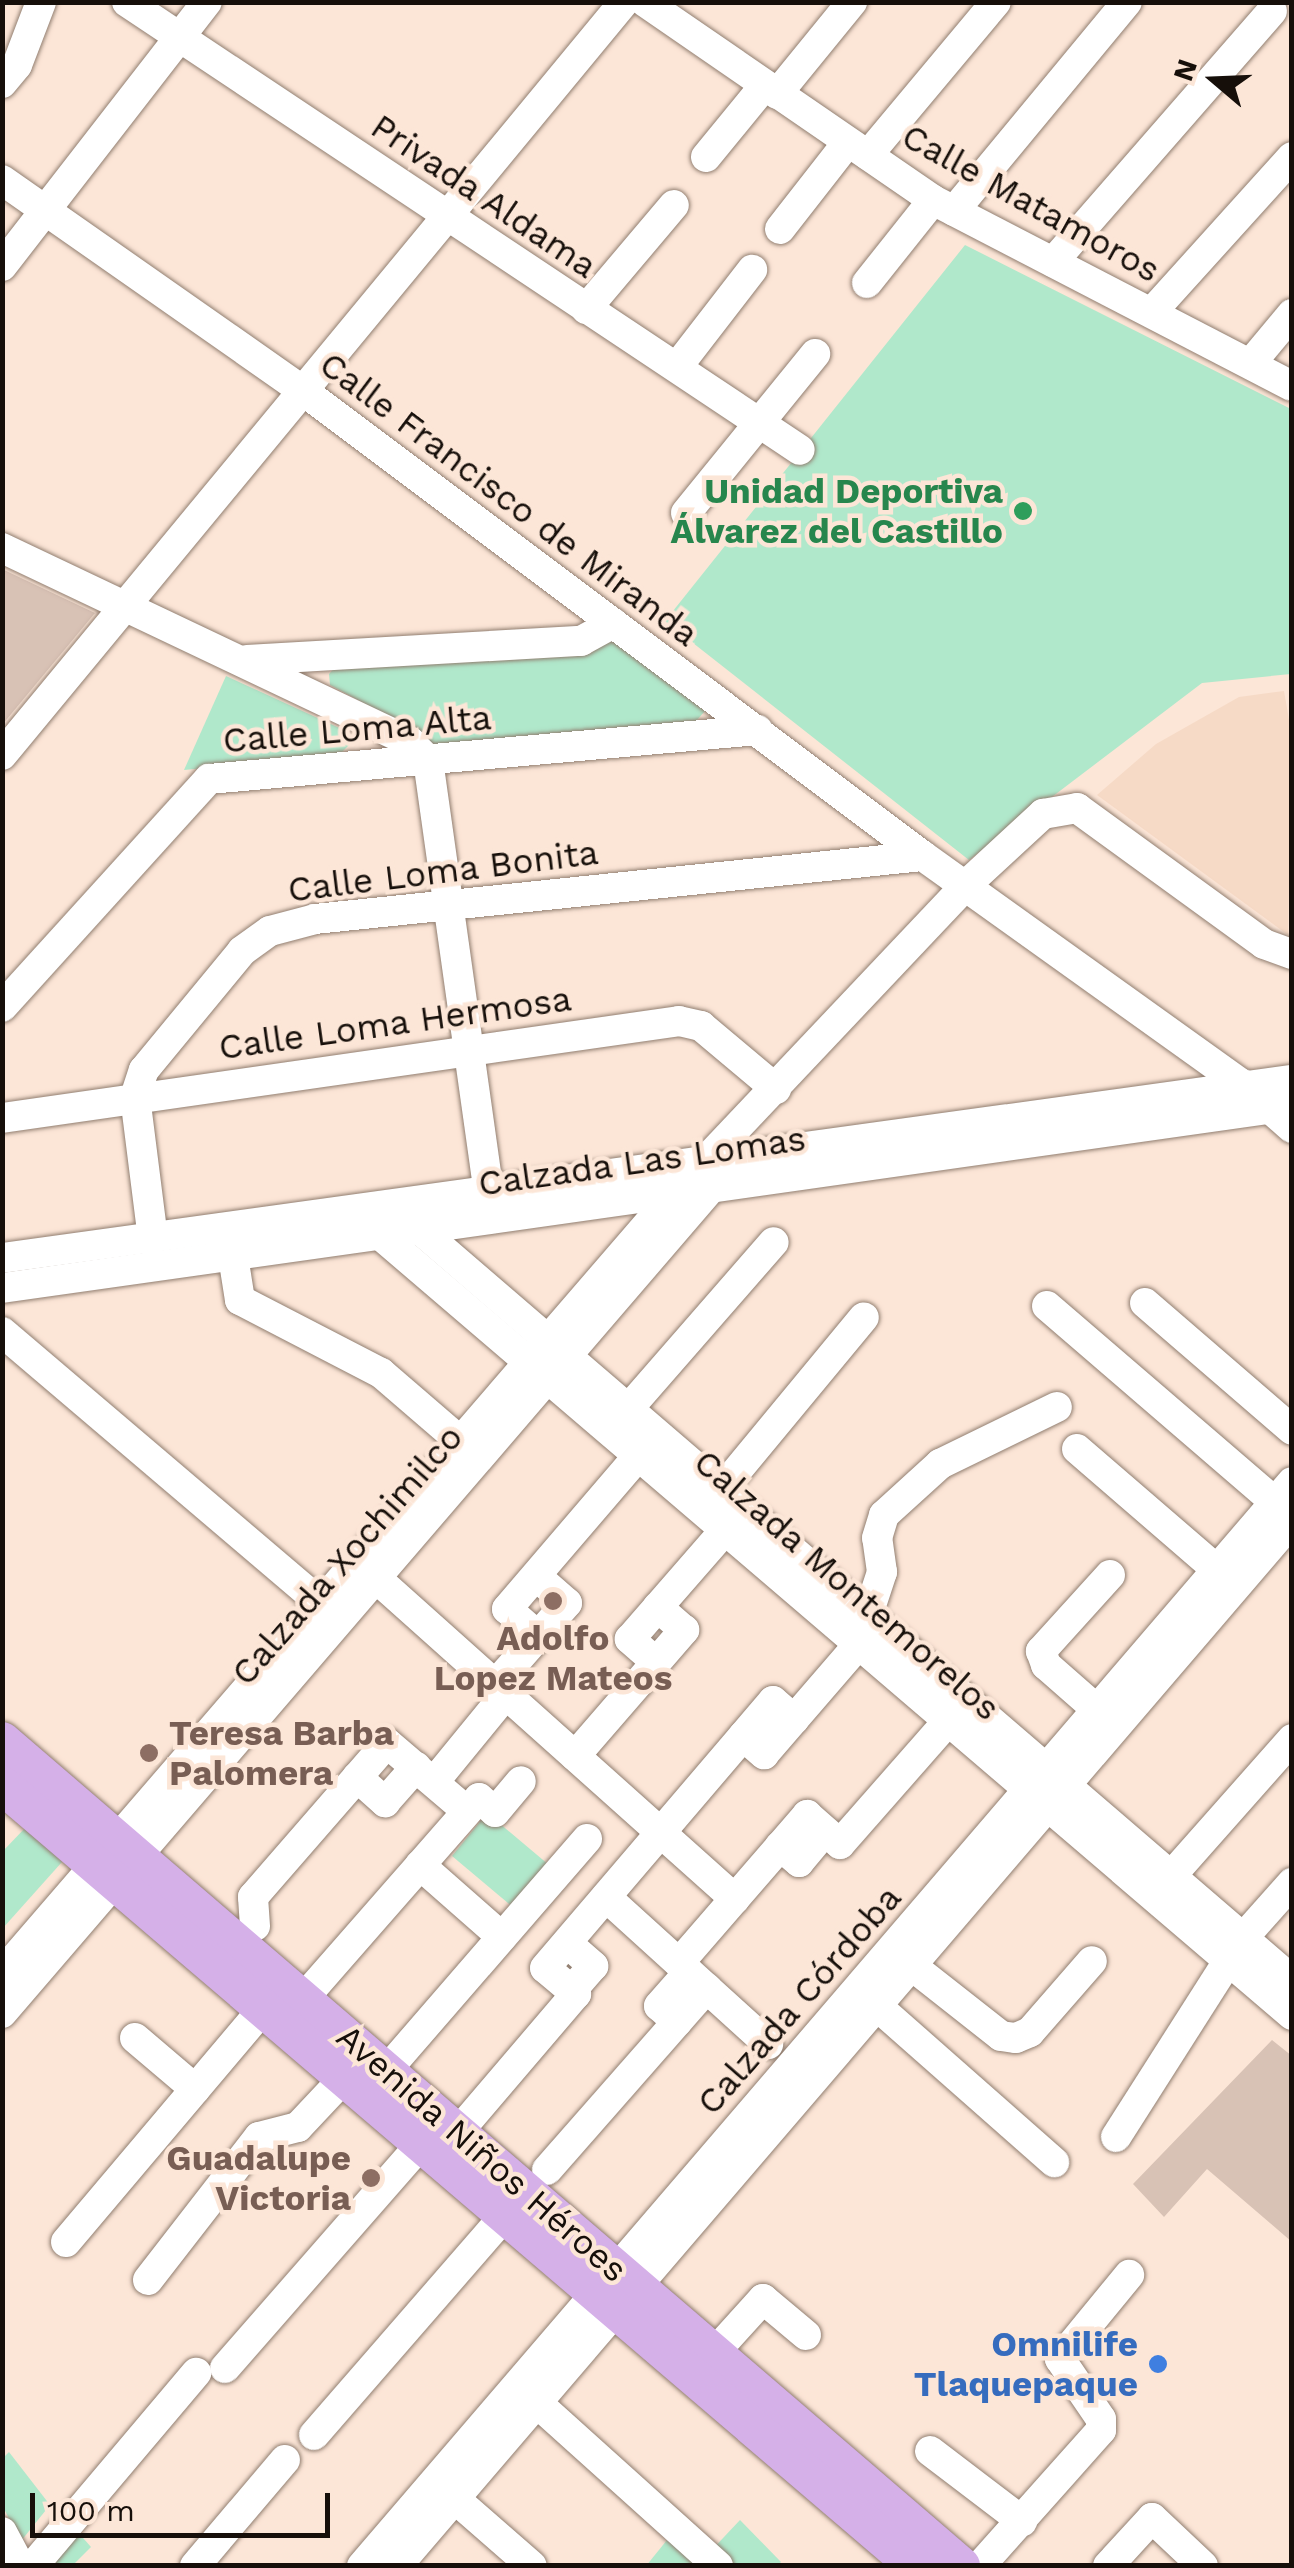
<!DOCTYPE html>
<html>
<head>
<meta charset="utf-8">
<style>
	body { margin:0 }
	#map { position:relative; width:1294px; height:2568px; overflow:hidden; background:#fce6d7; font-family:"Work Sans",sans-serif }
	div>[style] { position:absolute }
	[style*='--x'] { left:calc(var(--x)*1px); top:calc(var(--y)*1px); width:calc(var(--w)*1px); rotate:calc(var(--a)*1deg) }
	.built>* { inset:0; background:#f6dac6 }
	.green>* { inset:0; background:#b0e8cb }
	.building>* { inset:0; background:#d8c2b5 }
	.roads { filter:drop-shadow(0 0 2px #917e70) drop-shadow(0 0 2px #917e70) }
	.minor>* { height:30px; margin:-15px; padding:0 15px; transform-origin:15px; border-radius:15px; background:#fff }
	.major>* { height:38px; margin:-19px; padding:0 19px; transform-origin:19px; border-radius:19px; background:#d5b0e8 }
	.dots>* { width:28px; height:28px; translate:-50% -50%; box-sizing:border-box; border:5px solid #fce6d7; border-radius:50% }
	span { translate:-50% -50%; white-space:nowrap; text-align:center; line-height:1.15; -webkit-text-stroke:9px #fce6d7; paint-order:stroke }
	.street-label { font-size:35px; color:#160f0a }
	.leisure-label { font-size:35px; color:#27864d; font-weight:700 }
	.right { translate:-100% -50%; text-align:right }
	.education-label { font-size:35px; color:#785e54; font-weight:700 }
	.left { translate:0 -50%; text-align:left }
	.shop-label { font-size:35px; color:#366cbe; font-weight:700 }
	.frame { position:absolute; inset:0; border:5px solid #160f0a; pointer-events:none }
	.north { position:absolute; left:1164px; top:30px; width:100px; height:100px; -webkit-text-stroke:8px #fce6d7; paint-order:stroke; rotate:289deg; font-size:28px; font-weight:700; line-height:40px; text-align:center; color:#160f0a }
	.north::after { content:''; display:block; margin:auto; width:35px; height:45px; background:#160f0a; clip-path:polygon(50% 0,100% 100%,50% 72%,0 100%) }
	.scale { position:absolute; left:30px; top:2493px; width:300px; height:45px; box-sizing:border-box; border:5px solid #160f0a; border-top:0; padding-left:12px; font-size:30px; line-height:35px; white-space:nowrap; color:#160f0a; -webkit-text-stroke:8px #fce6d7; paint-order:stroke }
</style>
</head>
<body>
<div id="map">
	<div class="built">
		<div style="clip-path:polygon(1284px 691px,1292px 737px,1288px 935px,1097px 795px,1156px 744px,1239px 697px)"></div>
	</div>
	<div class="green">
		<div style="clip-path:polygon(965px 245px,1291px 409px,1291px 674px,1202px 683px,969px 860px,665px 621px)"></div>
		<div style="clip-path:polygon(608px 637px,705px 711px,688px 730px,435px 749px,414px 730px,330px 685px,329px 674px,340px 662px,590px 654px)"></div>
		<div style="clip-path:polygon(226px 676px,346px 731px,349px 745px,339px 755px,184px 770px)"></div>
		<div style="clip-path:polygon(487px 1813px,549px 1865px,514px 1908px,452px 1856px)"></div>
		<div style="clip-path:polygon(26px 1827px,62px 1862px,3px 1928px,3px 1851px)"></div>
		<div style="clip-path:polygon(9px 2452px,50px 2505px,21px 2541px,3px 2507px,2px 2459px)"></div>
		<div style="clip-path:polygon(62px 2514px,91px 2547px,73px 2565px,36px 2566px)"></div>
		<div style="clip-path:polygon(740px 2520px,781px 2562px,778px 2565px,719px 2565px,708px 2554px)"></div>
		<div style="clip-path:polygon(667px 2540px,699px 2566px,646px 2566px)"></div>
	</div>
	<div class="building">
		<div style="clip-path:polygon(2px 569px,95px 613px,2px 725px)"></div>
		<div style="clip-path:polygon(1272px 2040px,1292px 2056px,1292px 2242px,1207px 2169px,1164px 2217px,1133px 2184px)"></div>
	</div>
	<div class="roads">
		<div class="minor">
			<div style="--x:127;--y:2;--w:808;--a:33.65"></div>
			<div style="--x:645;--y:2;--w:349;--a:34.5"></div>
			<div style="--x:933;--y:200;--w:404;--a:27.4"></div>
			<div style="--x:2;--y:83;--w:23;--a:-50"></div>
			<div style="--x:17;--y:65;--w:67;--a:-69.1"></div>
			<div style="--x:777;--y:94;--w:119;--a:-50.8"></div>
			<div style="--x:868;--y:155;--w:199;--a:-50.1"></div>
			<div style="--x:706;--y:157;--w:93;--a:-50.7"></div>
			<div style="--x:2;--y:180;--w:366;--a:35"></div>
			<div style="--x:302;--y:390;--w:776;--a:36.88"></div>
			<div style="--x:923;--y:856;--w:392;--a:35.6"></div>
			<div style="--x:1242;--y:1084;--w:67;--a:41.3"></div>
			<div style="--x:954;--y:211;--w:271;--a:-50.4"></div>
			<div style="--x:780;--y:229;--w:110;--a:-52"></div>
			<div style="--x:1053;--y:262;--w:333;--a:-48.9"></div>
			<div style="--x:2;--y:266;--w:334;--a:-52.2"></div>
			<div style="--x:867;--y:283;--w:106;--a:-51.5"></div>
			<div style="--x:586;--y:309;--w:136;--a:-49.8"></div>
			<div style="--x:1152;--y:312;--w:209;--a:-47.9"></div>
			<div style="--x:1251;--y:363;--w:64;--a:-50.1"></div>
			<div style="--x:677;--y:367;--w:123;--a:-52.3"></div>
			<div style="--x:686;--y:513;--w:205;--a:-50.9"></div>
			<div style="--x:2;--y:548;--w:452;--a:25.4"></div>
			<div style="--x:410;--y:742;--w:25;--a:45"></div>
			<div style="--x:428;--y:760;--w:438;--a:82"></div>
			<div style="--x:247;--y:660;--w:335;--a:-3.3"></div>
			<div style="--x:581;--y:641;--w:37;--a:-29"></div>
			<div style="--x:2;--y:755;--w:977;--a:-50.44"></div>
			<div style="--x:2;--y:1007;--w:308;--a:-47.8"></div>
			<div style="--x:209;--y:779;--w:551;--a:-5.1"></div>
			<div style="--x:2;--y:1118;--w:684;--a:-8.15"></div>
			<div style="--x:679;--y:1021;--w:23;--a:13"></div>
			<div style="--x:701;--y:1026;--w:98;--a:40"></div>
			<div style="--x:411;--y:1222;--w:1162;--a:40.71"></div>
			<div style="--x:371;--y:1227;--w:1212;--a:40.55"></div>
			<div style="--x:230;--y:1237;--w:64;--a:81"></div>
			<div style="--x:240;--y:1300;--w:159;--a:27.4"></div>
			<div style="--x:381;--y:1373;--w:104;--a:40.7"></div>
			<div style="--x:153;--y:1239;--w:143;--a:-97.2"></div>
			<div style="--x:135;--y:1097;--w:28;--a:-72"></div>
			<div style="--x:144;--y:1070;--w:154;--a:-50.5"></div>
			<div style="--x:242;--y:951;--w:34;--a:-36"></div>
			<div style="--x:270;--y:931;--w:47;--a:-14.9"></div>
			<div style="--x:315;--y:919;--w:611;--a:-5.92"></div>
			<div style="--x:2;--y:1258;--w:1302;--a:-7.86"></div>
			<div style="--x:2;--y:1288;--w:1293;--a:-8.05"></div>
			<div style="--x:1145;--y:1303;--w:194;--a:40.8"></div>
			<div style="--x:1047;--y:1306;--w:301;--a:40.7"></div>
			<div style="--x:2;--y:1332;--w:437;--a:40.4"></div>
			<div style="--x:629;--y:1408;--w:220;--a:-48.9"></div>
			<div style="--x:1077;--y:1449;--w:185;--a:40.8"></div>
			<div style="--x:721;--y:1490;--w:224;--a:-50.4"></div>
			<div style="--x:1110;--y:1575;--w:103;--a:132.2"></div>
			<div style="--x:1041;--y:1651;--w:15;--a:70"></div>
			<div style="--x:1046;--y:1665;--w:88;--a:41.3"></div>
			<div style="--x:377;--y:1579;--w:480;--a:41.8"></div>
			<div style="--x:538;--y:1636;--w:41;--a:-138.9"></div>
			<div style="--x:507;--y:1609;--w:201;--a:-49.4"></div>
			<div style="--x:656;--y:1662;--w:35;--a:-139"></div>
			<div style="--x:630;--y:1639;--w:145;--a:-48.9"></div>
			<div style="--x:495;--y:1685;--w:109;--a:-48.7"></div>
			<div style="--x:567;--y:1603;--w:41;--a:-138.9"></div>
			<div style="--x:743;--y:1736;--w:28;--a:41"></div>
			<div style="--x:764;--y:1754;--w:144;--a:-49.2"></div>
			<div style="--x:858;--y:1645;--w:77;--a:-71.8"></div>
			<div style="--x:882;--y:1572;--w:34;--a:-98"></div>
			<div style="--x:877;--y:1538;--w:24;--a:-73"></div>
			<div style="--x:884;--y:1515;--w:76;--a:-42.3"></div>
			<div style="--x:940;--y:1464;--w:130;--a:-26"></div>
			<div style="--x:575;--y:1756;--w:167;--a:-49.1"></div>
			<div style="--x:684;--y:1630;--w:35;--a:-139"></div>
			<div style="--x:357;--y:1777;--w:38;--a:42"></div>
			<div style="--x:385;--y:1802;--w:47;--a:-48.5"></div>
			<div style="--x:434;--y:1782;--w:114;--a:-50.7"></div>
			<div style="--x:780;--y:1846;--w:25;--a:40"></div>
			<div style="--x:799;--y:1862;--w:40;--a:-50"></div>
			<div style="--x:420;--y:1865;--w:109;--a:41.3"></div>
			<div style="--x:1171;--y:1876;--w:183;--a:-48.5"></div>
			<div style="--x:606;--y:1897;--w:219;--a:42.2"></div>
			<div style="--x:255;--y:1926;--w:29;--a:-94"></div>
			<div style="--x:253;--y:1897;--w:204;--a:-49"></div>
			<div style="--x:387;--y:1743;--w:105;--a:40.4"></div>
			<div style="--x:567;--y:1943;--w:35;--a:41"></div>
			<div style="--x:593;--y:1966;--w:32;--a:131"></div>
			<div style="--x:679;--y:1963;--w:196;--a:-49.1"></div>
			<div style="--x:807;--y:1815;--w:44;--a:41.3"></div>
			<div style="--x:840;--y:1844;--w:164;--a:-48.7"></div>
			<div style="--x:912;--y:1966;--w:113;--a:38.2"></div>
			<div style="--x:1001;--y:2036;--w:15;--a:8"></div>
			<div style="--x:1016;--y:2038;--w:15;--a:-23"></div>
			<div style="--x:1030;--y:2032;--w:94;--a:-48.9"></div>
			<div style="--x:2;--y:1973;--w:1029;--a:-49.22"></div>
			<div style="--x:674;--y:1194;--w:425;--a:-46.6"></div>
			<div style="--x:966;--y:885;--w:105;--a:-42.7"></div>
			<div style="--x:1043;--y:814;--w:35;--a:-10"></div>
			<div style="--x:1077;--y:808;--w:231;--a:36"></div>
			<div style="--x:1264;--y:944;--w:30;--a:20"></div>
			<div style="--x:303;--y:1999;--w:267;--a:-48.8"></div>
			<div style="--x:479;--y:1798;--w:21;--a:41"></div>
			<div style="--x:495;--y:1812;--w:40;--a:-50"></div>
			<div style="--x:878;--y:2007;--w:235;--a:41.4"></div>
			<div style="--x:2;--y:2013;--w:1096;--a:-49.33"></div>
			<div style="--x:677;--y:2022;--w:24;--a:-138"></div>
			<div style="--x:659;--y:2006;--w:45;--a:-48.6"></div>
			<div style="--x:135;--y:2038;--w:79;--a:40.4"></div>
			<div style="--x:386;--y:2071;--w:307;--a:-49.1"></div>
			<div style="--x:458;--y:2132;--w:182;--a:-49.5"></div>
			<div style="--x:576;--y:1994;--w:40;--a:-140"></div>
			<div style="--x:545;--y:1968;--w:351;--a:-49.5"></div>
			<div style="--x:773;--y:1701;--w:28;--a:41"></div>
			<div style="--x:1116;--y:2137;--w:236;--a:-57.5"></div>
			<div style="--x:1243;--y:1938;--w:74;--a:-48.3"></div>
			<div style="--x:547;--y:2170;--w:242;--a:-48.7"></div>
			<div style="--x:66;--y:2242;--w:305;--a:-49.8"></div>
			<div style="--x:148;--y:2280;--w:181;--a:-52.2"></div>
			<div style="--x:259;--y:2137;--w:40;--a:-14.4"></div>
			<div style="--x:298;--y:2127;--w:69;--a:-46.8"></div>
			<div style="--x:714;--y:2353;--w:73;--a:-47.8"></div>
			<div style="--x:763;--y:2299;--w:56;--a:39.9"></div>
			<div style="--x:225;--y:2368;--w:300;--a:-48.8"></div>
			<div style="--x:536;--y:2402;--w:245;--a:42"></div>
			<div style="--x:314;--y:2435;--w:294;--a:-49"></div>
			<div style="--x:930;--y:2451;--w:116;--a:37.3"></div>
			<div style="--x:454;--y:2498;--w:103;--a:41.1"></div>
			<div style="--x:2;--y:2532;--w:38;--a:62"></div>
			<div style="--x:33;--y:2566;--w:253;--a:-49.8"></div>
			<div style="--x:195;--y:2566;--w:139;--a:-49.7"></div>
			<div style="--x:362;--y:2566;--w:1428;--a:-49.37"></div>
			<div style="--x:397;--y:2566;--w:1376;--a:-49.42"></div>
			<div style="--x:980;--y:2566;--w:182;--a:-48.3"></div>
			<div style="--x:1101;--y:2430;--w:11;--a:-90"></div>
			<div style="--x:1101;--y:2419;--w:73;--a:-124.3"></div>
			<div style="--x:1060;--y:2359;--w:109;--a:-50.6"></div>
			<div style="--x:1108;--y:2566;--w:65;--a:-47.5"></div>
			<div style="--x:1152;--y:2518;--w:70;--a:43.3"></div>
		</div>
		<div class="major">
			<div style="--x:2;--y:1741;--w:1265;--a:40.7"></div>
			<div style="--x:2;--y:1785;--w:1201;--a:40.54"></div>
		</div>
	</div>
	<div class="dots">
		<div style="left:1023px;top:511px;background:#2e9e5b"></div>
		<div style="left:553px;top:1601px;background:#8d6e63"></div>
		<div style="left:149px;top:1753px;background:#8d6e63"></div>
		<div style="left:371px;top:2178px;background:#8d6e63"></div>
		<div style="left:1158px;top:2364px;background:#3f7fe0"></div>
	</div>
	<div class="street-label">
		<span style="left:484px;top:196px;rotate:34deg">Privada Aldama</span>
		<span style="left:1031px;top:203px;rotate:29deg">Calle Matamoros</span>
		<span style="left:509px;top:499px;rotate:37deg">Calle Francisco de Miranda</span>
		<span style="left:357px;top:729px;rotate:-5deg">Calle Loma Alta</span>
		<span style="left:443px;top:871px;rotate:-7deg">Calle Loma Bonita</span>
		<span style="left:395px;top:1023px;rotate:-8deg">Calle Loma Hermosa</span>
		<span style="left:642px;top:1161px;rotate:-8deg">Calzada Las Lomas</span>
		<span style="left:347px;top:1555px;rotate:-49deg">Calzada Xochimilco</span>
		<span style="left:847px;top:1585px;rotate:41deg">Calzada Montemorelos</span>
		<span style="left:799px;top:2000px;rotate:-49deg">Calzada Córdoba</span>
		<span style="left:482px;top:2153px;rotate:41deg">Avenida Niños Héroes</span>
	</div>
	<div class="leisure-label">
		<span class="right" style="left:1003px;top:511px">Unidad Deportiva<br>Álvarez del Castillo</span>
	</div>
	<div class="education-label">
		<span style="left:553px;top:1658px">Adolfo<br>Lopez Mateos</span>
		<span class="left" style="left:169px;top:1753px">Teresa Barba<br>Palomera</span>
		<span class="right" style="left:351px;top:2178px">Guadalupe<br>Victoria</span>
	</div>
	<div class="shop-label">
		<span class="right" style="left:1138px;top:2364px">Omnilife<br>Tlaquepaque</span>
	</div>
	<div class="frame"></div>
	<div class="north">N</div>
	<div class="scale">100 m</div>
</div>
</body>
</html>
